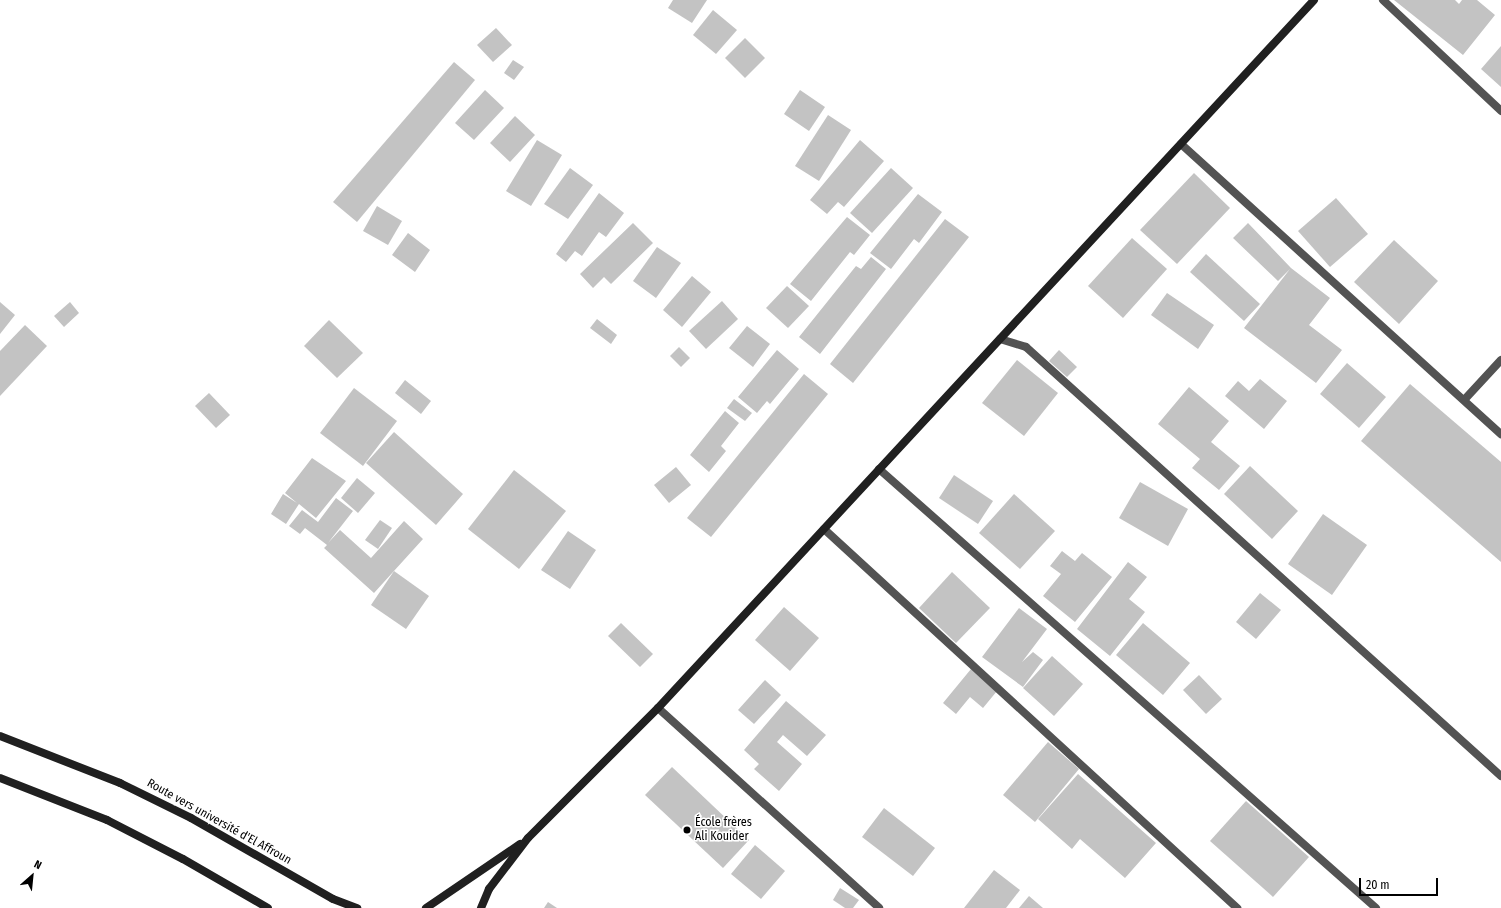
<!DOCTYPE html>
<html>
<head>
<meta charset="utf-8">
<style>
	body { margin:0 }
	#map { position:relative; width:1501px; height:908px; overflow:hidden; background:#fff; font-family:"Fira Sans Condensed",sans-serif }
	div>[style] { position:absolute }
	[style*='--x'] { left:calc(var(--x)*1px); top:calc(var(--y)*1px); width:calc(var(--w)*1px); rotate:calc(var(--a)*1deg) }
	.building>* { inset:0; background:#c3c3c3 }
	.street>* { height:8px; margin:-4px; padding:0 4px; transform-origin:4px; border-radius:4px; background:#535353 }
	.secondary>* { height:8px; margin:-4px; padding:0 4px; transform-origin:4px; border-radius:4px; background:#202020 }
	.dots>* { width:11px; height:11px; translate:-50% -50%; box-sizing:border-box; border:2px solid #fff; border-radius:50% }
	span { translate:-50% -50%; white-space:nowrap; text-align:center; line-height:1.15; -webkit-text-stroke:3px #fff; paint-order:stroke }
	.street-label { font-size:12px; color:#000 }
	.poi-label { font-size:12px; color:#000 }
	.left { translate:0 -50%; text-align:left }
	.north { position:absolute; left:12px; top:856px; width:40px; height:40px; -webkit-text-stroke:3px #fff; paint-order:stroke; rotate:27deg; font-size:11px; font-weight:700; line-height:16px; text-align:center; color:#000 }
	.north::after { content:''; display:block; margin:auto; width:14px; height:18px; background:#000; clip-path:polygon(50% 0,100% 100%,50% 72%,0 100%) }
	.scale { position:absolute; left:1359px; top:878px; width:79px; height:18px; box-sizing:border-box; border:2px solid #000; border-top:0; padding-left:5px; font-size:12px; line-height:14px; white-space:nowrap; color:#000; -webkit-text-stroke:3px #fff; paint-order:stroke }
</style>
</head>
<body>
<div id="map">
	<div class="building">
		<div style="clip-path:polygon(673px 0,707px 0,692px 23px,668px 8px)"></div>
		<div style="clip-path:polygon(1394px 0,1455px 0,1459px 4px,1462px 0,1477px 0,1495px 15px,1463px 55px)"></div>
		<div style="clip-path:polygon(713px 10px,737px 30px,716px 54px,693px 35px)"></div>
		<div style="clip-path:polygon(496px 28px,512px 45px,493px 62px,477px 45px)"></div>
		<div style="clip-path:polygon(745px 38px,765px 58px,745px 78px,725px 58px)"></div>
		<div style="clip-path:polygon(1501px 46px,1501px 87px,1481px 69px)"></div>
		<div style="clip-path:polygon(513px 60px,524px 67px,514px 80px,504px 73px)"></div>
		<div style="clip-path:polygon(454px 62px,475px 80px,357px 222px,333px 202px)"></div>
		<div style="clip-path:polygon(485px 90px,504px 108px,474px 140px,455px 123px)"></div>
		<div style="clip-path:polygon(800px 90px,825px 107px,809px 131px,784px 114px)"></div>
		<div style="clip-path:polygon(828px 115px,851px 130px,819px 181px,795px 166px)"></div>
		<div style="clip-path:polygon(515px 116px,535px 135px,510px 162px,490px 143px)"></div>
		<div style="clip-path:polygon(537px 140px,562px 155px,531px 206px,506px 191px)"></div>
		<div style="clip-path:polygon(860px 140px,884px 161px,844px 207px,838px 202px,827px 214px,810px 200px)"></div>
		<div style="clip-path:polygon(570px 168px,593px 185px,568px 219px,544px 204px)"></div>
		<div style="clip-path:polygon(891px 168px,913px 188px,872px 233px,850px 213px)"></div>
		<div style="clip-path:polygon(1194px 173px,1230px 208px,1177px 264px,1140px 230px)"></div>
		<div style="clip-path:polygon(599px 193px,624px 213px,606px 237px,599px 232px,582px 256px,575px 251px,566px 262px,556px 254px)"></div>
		<div style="clip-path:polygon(918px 194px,942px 212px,919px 243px,914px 239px,891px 269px,870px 253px)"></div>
		<div style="clip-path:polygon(1336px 198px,1368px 234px,1330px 267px,1298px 231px)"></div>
		<div style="clip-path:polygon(377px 206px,402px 221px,388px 245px,363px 231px)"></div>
		<div style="clip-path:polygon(847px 217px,870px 235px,854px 255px,850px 252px,811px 301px,790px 284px)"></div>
		<div style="clip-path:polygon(945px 219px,969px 237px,853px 383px,830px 364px)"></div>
		<div style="clip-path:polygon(633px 223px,653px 243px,611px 284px,604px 277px,593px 288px,580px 274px)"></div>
		<div style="clip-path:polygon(1248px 223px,1291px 268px,1330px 298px,1309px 325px,1342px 350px,1316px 383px,1244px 328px,1290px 269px,1278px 281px,1233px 238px)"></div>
		<div style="clip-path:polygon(408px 233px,430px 250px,415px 272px,392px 255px)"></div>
		<div style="clip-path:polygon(1132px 238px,1167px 269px,1123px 318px,1088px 286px)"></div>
		<div style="clip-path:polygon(1394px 240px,1438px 281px,1399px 324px,1354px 282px)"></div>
		<div style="clip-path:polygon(657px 247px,681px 263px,656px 298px,633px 281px)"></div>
		<div style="clip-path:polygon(1206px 254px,1260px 304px,1244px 321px,1190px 272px)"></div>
		<div style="clip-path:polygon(871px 257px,886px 269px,820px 354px,799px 337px,856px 266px,861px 269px)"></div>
		<div style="clip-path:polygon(692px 276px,711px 292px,682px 327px,663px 310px)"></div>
		<div style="clip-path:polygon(787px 286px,809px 306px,788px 328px,766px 308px)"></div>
		<div style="clip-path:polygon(1167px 293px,1214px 325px,1198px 349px,1151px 315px)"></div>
		<div style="clip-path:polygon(722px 301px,738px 319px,706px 349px,689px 331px)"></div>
		<div style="clip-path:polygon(0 302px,15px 315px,0 334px)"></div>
		<div style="clip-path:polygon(70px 302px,79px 313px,64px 327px,54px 316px)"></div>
		<div style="clip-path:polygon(597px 319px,617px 335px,611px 344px,590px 328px)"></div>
		<div style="clip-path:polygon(329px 320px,363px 353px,337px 378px,304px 346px)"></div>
		<div style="clip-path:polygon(25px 325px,47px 346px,0 396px,0 351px)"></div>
		<div style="clip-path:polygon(747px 326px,770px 344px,753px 367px,729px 348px)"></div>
		<div style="clip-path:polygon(679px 347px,690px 358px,681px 367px,670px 356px)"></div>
		<div style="clip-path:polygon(777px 350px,799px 369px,770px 404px,767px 401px,757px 413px,738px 397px)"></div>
		<div style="clip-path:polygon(1059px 350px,1077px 367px,1067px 377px,1049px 361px)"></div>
		<div style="clip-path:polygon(1017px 360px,1058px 393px,1024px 436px,982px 403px)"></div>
		<div style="clip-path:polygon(1347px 363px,1386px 397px,1359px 428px,1320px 394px)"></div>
		<div style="clip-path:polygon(804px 374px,828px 394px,711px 537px,687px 518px)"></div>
		<div style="clip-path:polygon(1260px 379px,1287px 401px,1264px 429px,1225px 396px,1238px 381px,1249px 391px)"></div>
		<div style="clip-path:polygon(405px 380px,431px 401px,421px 414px,395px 393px)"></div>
		<div style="clip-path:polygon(1410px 384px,1501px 462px,1501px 562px,1361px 441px)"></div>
		<div style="clip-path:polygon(1189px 387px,1229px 421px,1211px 442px,1240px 466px,1219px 490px,1192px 468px,1200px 459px,1158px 424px)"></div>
		<div style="clip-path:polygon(354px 388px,397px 421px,363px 466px,320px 433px)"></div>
		<div style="clip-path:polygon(209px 393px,230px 415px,216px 428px,195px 406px)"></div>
		<div style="clip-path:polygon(734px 399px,752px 413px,745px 421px,727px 408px)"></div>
		<div style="clip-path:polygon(725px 411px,739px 423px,721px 446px,726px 451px,709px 472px,690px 455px)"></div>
		<div style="clip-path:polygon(394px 432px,463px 494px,436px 525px,366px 463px)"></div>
		<div style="clip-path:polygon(312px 458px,346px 481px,316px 518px,299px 504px,286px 524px,271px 514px,283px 494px,297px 503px,285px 493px)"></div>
		<div style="clip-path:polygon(1250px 466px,1298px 511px,1272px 539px,1224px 494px)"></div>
		<div style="clip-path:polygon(676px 467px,691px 485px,669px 503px,654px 485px)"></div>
		<div style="clip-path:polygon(514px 470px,566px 511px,519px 569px,468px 529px)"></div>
		<div style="clip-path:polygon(954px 475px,993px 501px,978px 524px,939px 498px)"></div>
		<div style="clip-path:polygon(357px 478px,375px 493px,358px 513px,341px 498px)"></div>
		<div style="clip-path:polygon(1140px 482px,1188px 509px,1168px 546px,1119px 518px)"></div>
		<div style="clip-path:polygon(1014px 494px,1055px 531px,1020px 569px,979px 533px)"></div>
		<div style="clip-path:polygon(336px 498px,353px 511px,328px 543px,340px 530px,371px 558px,404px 521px,423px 539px,374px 593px,324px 548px,327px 545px,305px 528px,300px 534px,289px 526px,302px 510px,318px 522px)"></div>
		<div style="clip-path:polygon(1323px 514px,1367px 545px,1332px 595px,1288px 564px)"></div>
		<div style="clip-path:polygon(380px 520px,392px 528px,378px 549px,365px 540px)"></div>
		<div style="clip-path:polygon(568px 531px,596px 550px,570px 589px,541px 570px)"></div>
		<div style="clip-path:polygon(1062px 551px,1075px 561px,1082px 553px,1112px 577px,1075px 622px,1043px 596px,1061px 574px,1050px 566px)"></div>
		<div style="clip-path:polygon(1128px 562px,1147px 577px,1129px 599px,1145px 612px,1110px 656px,1077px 629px)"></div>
		<div style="clip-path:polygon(394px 571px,429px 596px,406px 629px,371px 605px)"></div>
		<div style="clip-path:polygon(952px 572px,990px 608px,956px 643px,919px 608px)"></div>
		<div style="clip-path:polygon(1260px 593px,1281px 610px,1256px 639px,1236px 622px)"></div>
		<div style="clip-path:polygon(784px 607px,819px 638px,790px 671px,755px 640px)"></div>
		<div style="clip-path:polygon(1019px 608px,1047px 629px,1022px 662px,1033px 652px,1043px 660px,1023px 687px,982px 657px)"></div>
		<div style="clip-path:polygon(621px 623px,653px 654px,640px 667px,608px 636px)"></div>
		<div style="clip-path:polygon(1143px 623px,1190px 663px,1163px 695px,1116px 655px)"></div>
		<div style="clip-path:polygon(1052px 656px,1083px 684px,1054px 716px,1023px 688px)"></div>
		<div style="clip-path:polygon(971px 669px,997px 691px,983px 708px,970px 697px,956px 714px,943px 703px)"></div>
		<div style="clip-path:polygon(1199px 675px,1222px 699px,1206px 714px,1183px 690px)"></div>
		<div style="clip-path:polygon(765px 680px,781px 695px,754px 724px,738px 710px)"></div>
		<div style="clip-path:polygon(786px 701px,826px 735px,807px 756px,783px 735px,777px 742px,802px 764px,779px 791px,754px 769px,759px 764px,744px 750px)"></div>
		<div style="clip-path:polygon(1048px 742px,1079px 769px,1035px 822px,1003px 795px)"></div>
		<div style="clip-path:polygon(672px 767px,749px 840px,723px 868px,645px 795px)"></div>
		<div style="clip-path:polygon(1078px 774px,1156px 843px,1125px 878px,1080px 839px,1072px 849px,1038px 819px)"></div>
		<div style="clip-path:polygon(1246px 801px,1309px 857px,1273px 897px,1210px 841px)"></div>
		<div style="clip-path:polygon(884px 808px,935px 848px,913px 876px,862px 837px)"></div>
		<div style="clip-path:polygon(755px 845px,785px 871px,761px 899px,731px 874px)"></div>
		<div style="clip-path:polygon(994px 870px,1020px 890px,1006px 908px,964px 908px)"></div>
		<div style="clip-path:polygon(840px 888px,859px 900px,853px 908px,845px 908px,833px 900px)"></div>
		<div style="clip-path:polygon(1029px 896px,1043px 908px,1019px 908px)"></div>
		<div style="clip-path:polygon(548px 902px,557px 908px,544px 908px)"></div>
	</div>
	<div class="street">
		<div style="--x:1383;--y:0;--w:162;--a:43.2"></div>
		<div style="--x:1181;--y:144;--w:432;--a:42.2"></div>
		<div style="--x:1000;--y:339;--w:27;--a:17"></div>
		<div style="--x:1026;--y:347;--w:640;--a:42.09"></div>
		<div style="--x:1465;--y:399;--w:53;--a:-47.3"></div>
		<div style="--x:879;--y:469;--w:663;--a:41.45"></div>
		<div style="--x:824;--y:529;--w:561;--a:42.54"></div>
		<div style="--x:658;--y:708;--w:298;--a:42.1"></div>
	</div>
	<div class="secondary">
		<div style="--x:0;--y:736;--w:129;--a:21.4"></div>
		<div style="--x:120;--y:783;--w:79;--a:26.2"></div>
		<div style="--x:191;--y:818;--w:163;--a:29.7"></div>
		<div style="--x:333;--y:899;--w:26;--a:21"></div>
		<div style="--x:0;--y:778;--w:115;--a:21.4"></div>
		<div style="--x:107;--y:820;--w:85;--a:27.2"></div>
		<div style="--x:183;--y:859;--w:98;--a:30"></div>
		<div style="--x:426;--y:908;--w:114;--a:-34.2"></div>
		<div style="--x:481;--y:908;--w:21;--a:-67"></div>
		<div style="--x:489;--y:889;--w:64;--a:-52.6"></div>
		<div style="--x:528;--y:838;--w:184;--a:-45"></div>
		<div style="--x:658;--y:708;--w:965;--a:-47.18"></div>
	</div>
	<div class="dots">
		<div style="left:687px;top:830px;background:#000"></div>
	</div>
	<div class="street-label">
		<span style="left:219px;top:822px;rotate:29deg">Route vers université d'El Affroun</span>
	</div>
	<div class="poi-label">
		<span class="left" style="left:695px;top:830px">École frères<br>Ali Kouider</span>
	</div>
	<div class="north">N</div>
	<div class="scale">20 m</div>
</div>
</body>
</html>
